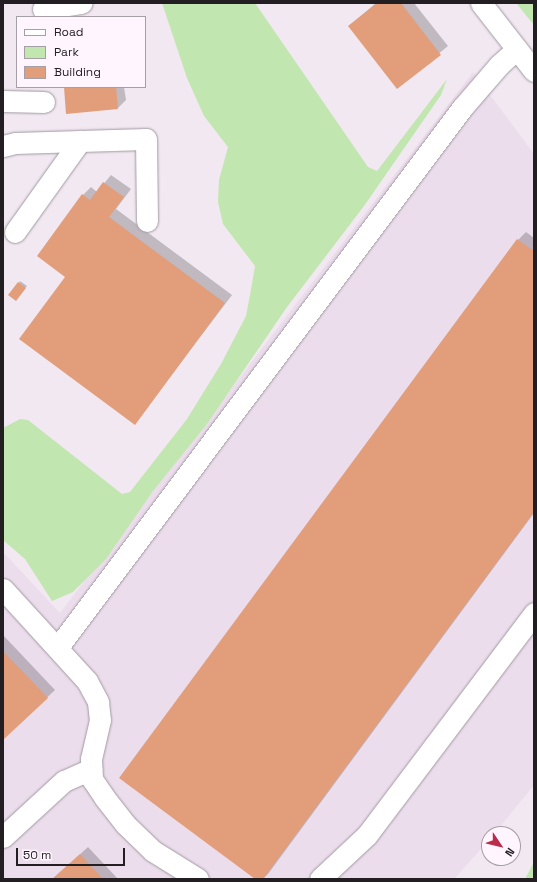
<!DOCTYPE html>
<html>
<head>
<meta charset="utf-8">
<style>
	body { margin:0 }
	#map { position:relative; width:537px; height:882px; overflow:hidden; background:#f1e8f1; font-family:"Space Grotesk",sans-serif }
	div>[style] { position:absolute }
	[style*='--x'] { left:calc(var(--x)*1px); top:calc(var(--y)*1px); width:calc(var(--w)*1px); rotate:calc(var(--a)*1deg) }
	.built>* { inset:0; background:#ecddec }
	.green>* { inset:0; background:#c2e6b0 }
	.shadow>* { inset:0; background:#0003 }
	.building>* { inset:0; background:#e29e7b }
	.roads { filter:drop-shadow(0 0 1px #a199a1) drop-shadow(0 0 1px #a199a1) }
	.minor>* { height:21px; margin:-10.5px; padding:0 10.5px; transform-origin:10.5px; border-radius:10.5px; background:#fff }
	span { translate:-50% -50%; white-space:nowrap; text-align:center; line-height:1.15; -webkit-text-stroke:3px #fef5fe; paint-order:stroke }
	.frame { position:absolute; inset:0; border:4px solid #221e22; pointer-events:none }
	.legend { position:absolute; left:16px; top:16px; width:130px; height:72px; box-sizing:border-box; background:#fef5fe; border:1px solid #a69fa6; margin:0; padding:5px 7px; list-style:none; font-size:12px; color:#221e22 }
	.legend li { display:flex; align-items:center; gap:8px; height:20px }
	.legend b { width:20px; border:1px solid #a69fa6 }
	.north { position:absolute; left:481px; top:826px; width:40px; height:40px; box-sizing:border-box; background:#fef5fe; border:1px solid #a69fa6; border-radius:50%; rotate:125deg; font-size:11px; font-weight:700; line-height:16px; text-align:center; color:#221e22 }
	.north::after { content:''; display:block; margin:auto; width:14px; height:18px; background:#bc2b4a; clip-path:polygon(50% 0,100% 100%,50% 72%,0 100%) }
	.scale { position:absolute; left:16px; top:848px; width:109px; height:18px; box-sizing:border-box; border:2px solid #221e22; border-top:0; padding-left:5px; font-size:12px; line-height:14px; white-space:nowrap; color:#221e22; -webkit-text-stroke:3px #fef5fe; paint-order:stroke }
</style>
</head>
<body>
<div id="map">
	<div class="built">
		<div style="clip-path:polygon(473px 72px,534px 154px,534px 785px,494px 834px,489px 834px,489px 840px,454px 879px,3px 879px,3px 552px,60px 613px)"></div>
	</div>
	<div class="green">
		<div style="clip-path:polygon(162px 3px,255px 3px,368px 167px,377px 171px,447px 79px,441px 95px,364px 206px,287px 307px,207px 424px,153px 491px,106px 559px,73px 592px,52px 601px,25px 559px,3px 540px,3px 428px,20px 419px,28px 420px,122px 494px,130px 492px,187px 419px,221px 364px,246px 316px,250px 295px,255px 266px,223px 224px,218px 202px,219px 180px,228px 147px,204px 116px,187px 78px)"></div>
		<div style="clip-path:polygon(516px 3px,534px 3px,534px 25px)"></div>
		<div style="clip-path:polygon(534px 862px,534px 879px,525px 879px)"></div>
	</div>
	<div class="shadow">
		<div style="clip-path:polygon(376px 3px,414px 3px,448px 46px,397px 88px,349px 26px)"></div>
		<div style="clip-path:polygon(65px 87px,124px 87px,126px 100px,118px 108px)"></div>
		<div style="clip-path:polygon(111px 175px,131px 189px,116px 209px,232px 295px,135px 423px,66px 277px,83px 195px,91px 187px,97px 192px)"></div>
		<div style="clip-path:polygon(526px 232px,534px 238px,534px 513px,268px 874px,263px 879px,257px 879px,518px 240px)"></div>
		<div style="clip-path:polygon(20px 281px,27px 286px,17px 298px,19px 283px)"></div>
		<div style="clip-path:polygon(3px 635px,55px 690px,3px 739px)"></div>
		<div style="clip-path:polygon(88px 847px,118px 879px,53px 879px)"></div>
	</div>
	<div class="building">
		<div style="clip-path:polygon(377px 3px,401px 3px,441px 55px,397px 89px,348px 26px)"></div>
		<div style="clip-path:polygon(64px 87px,116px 87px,118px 109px,66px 114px)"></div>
		<div style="clip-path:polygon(103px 182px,124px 197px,109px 217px,225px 303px,135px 425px,19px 339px,65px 277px,37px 256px,82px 194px,90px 200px)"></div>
		<div style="clip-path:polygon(517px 239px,534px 251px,534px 512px,263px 879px,255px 879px,119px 778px)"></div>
		<div style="clip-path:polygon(18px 282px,26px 288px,16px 301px,8px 295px)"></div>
		<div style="clip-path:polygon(3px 651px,48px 698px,3px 740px)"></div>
		<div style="clip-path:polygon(80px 854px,103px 879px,52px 879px)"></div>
	</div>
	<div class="roads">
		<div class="minor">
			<div style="--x:481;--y:3;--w:86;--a:52.1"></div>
			<div style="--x:43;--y:9;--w:39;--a:-9"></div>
			<div style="--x:3;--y:101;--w:41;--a:1.4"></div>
			<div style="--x:3;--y:146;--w:12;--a:-14"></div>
			<div style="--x:15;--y:143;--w:131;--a:-1.7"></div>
			<div style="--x:146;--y:139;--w:82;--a:89.3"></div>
			<div style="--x:15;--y:232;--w:112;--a:-54.5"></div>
			<div style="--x:3;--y:589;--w:125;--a:47.6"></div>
			<div style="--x:87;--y:681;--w:24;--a:62"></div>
			<div style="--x:98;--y:702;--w:18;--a:84"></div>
			<div style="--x:100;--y:720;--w:40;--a:103"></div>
			<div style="--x:91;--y:759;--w:20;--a:87"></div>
			<div style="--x:92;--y:779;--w:22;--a:56"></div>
			<div style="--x:104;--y:797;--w:34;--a:52"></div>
			<div style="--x:125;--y:824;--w:39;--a:44"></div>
			<div style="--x:153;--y:851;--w:53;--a:31.9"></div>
			<div style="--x:58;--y:647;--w:674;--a:-53.15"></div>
			<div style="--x:462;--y:108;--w:57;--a:-49.3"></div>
			<div style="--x:499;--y:65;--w:24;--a:-42"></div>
			<div style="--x:3;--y:837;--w:83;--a:-42.6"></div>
			<div style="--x:64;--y:781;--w:30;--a:-24"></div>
			<div style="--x:320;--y:879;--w:64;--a:-43.1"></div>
			<div style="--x:367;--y:835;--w:278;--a:-53"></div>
		</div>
	</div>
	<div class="frame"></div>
	<ul class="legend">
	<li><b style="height:5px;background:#fff"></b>Road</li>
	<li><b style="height:11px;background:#c2e6b0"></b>Park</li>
	<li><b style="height:11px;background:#e29e7b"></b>Building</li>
	</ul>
	<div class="north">N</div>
	<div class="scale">50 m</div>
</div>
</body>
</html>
